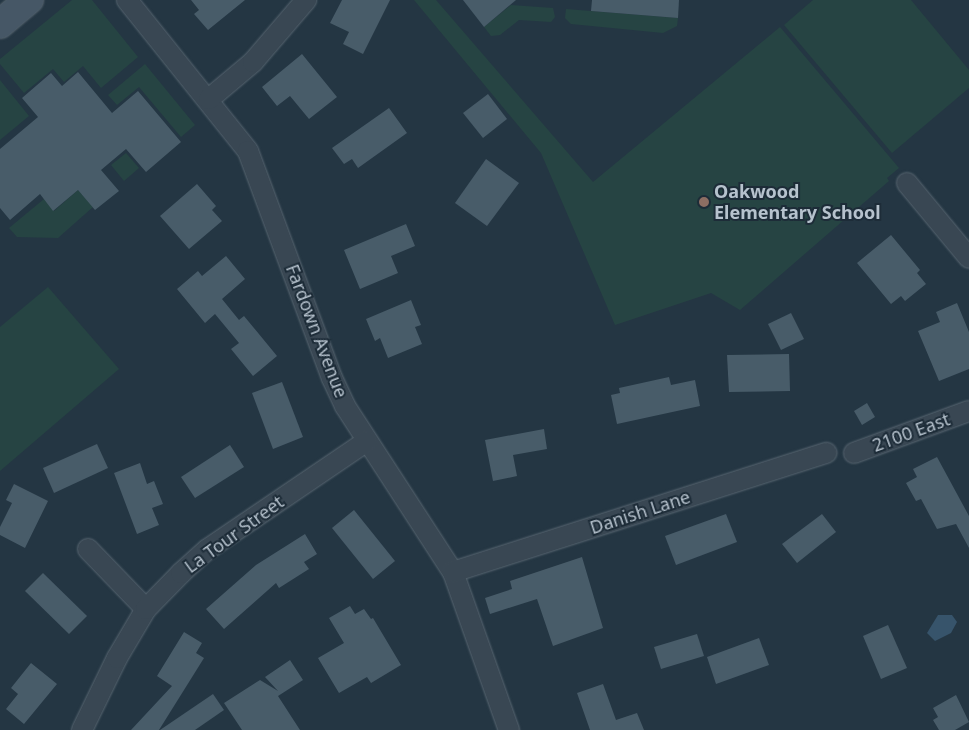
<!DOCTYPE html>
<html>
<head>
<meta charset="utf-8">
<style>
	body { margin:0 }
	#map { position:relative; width:969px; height:730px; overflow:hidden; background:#243643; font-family:"Noto Sans",sans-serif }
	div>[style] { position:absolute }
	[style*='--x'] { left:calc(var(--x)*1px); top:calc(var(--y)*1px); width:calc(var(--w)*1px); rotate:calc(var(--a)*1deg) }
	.green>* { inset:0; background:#264443 }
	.water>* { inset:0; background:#37546b }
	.building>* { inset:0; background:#485c69 }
	.roads { filter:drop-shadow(0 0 1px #576570) drop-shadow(0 0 1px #576570) }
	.street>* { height:20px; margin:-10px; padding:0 10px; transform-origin:10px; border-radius:10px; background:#394753 }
	.secondary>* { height:28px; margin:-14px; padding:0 14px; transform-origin:14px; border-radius:14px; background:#465766 }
	.dots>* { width:14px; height:14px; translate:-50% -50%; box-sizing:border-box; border:2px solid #1d2c38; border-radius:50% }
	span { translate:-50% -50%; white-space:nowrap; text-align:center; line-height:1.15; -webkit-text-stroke:4px #1d2c38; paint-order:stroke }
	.poi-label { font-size:18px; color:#b6c2cd; font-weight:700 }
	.left { translate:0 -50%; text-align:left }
	.street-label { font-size:18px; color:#b6c2cd }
</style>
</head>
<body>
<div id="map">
	<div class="green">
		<div style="clip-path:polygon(72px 0,92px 0,138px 57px,101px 88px,83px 66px,64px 82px,53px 69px,24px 93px,0 64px,0 59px)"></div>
		<div style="clip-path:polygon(414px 0,436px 0,593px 182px,780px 27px,899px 168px,887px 178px,889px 181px,740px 310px,711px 293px,615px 325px,541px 153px)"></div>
		<div style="clip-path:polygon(813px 0,911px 0,969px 70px,969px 88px,892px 153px,784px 25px)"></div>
		<div style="clip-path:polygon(511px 5px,553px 8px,555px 17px,551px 22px,519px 20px,500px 35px,491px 36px,484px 27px)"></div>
		<div style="clip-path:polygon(566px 9px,678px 18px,677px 26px,663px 33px,571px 24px,565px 18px)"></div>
		<div style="clip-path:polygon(145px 64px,195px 125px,181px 137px,139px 87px,117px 105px,108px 95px)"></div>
		<div style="clip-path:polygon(0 80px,29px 116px,0 140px)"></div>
		<div style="clip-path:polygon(126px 153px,139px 168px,124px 181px,111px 165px)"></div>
		<div style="clip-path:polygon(78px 190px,93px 207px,58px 238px,17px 237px,9px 228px,44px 199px,54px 211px)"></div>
		<div style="clip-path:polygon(48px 287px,119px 369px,0 471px,0 327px)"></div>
	</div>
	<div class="water">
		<div style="clip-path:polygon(938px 615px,952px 615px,957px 622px,951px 633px,935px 641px,927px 633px)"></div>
	</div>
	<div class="building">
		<div style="clip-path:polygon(191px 0,245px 0,208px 30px,194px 14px,199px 10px)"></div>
		<div style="clip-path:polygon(342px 0,390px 0,363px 54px,343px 44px,349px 32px,330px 23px)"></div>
		<div style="clip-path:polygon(463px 0,516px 0,484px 27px)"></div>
		<div style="clip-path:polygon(592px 0,679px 0,678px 18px,591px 11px)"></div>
		<div style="clip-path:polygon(302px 54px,337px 97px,309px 119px,290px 96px,277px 106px,262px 87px)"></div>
		<div style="clip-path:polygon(78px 72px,112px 113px,138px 91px,181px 142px,146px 172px,126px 149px,101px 170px,119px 191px,95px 210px,78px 190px,53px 211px,40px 194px,10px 220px,0 208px,0 149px,38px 117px,22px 98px,51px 73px,62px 86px)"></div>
		<div style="clip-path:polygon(488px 94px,507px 119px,483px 138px,463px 113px)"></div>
		<div style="clip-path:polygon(389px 108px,407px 133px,358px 168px,352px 159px,344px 164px,332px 148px)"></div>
		<div style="clip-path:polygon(486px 159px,519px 183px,487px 226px,455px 203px)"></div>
		<div style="clip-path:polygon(197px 184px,216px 206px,212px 210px,222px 221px,189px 249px,160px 216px)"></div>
		<div style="clip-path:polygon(406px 224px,415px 246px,391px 256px,398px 273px,360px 289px,344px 250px)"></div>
		<div style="clip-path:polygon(891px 235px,920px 270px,917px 273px,926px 284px,905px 301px,901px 296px,891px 304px,857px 263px)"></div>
		<div style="clip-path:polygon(226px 256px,245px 279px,222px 299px,239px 320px,244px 316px,277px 356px,253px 376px,231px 349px,239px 343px,215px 314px,205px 323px,177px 289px,198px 271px,202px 276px)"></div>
		<div style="clip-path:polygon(411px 300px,421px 325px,415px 327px,422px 344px,388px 358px,380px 338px,375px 341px,366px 319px)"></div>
		<div style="clip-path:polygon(957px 303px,969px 332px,969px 369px,939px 381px,918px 331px,940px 322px,936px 312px)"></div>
		<div style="clip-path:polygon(791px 313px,804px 339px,781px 350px,768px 324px)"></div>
		<div style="clip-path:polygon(789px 354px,790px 391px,729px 392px,727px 355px)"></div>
		<div style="clip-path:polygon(669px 377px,671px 385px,695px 380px,700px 406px,617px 424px,611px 395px,620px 393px,619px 388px)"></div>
		<div style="clip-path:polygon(282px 382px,303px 437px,273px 449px,252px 393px)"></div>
		<div style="clip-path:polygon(867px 403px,875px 417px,862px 425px,854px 411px)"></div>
		<div style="clip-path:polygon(544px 429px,547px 449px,513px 455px,517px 476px,493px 481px,485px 440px)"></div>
		<div style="clip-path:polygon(97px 444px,108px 468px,54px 493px,43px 468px)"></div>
		<div style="clip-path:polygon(230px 445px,244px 467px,195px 498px,181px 477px)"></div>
		<div style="clip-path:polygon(937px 457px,969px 516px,969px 548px,956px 524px,937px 529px,921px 499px,916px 501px,906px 483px,917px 477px,913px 469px)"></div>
		<div style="clip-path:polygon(140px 463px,147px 484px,154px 481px,163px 504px,152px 508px,159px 525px,137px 534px,114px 473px)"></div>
		<div style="clip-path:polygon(14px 484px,48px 501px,25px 548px,0 535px,0 527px,12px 503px,6px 500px)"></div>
		<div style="clip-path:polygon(354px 510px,395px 561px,373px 579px,332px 528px)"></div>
		<div style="clip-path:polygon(726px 514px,737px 542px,676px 565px,665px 536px)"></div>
		<div style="clip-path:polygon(822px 514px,836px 532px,797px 563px,782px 544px)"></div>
		<div style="clip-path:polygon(305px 534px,317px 554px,304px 562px,309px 569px,279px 588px,276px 583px,224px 629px,206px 609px,256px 565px)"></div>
		<div style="clip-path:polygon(582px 557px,603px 628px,553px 646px,537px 599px,490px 614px,485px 598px,512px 589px,510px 581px)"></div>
		<div style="clip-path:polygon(43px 573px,87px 616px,69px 634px,25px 591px)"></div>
		<div style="clip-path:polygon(350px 606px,355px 614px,364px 609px,371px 619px,373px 618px,401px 665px,371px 683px,367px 677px,339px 693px,318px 658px,344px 643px,329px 618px)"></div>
		<div style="clip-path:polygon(888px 625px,907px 668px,881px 679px,863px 636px)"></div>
		<div style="clip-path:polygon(184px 632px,202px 643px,196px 653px,204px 658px,159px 730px,131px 730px,172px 686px,157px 676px)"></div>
		<div style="clip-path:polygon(697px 634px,704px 656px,661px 669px,654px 647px)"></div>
		<div style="clip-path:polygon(759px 638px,769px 665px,716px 684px,707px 657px)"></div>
		<div style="clip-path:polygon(290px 660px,303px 680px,278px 696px,300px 730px,242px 730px,224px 703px,260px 680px,278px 691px,265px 677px)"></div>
		<div style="clip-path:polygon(31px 663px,57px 684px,24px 724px,6px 709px,18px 694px,11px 688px)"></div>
		<div style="clip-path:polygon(603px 684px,616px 720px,637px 713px,644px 730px,590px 730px,577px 693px)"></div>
		<div style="clip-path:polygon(213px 694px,224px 710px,195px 730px,160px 730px)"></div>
		<div style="clip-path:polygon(956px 695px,969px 722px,955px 730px,939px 730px,933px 720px,938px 717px,933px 708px)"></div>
	</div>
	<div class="roads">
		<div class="street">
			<div style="--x:127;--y:0;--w:193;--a:51.3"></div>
			<div style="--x:248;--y:151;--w:242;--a:69.7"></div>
			<div style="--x:332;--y:378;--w:31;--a:65"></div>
			<div style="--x:345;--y:406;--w:198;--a:57"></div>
			<div style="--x:453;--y:572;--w:168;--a:70.5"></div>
			<div style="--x:209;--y:99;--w:57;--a:-40.1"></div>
			<div style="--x:253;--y:62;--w:82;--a:-49.5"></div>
			<div style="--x:907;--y:183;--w:97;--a:50.4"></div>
			<div style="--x:854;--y:453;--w:122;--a:-20.1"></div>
			<div style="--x:88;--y:549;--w:83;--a:46"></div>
			<div style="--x:453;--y:572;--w:392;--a:-17.7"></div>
			<div style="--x:82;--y:730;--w:80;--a:-64.1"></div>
			<div style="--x:117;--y:658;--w:57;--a:-59.4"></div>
			<div style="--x:146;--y:609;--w:50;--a:-45.8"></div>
			<div style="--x:181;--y:573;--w:36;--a:-42"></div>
			<div style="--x:208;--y:549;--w:192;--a:-34.2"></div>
		</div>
		<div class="secondary">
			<div style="--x:0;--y:24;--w:38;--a:-40"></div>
		</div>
	</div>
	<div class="dots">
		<div style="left:704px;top:202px;background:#8d6e63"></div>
	</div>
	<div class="poi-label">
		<span class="left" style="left:714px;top:202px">Oakwood<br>Elementary School</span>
	</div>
	<div class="street-label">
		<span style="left:317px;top:331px;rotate:69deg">Fardown Avenue</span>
		<span style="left:911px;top:432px;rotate:-20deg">2100 East</span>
		<span style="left:640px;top:512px;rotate:-18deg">Danish Lane</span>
		<span style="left:234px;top:534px;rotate:-36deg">La Tour Street</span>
	</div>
</div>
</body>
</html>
